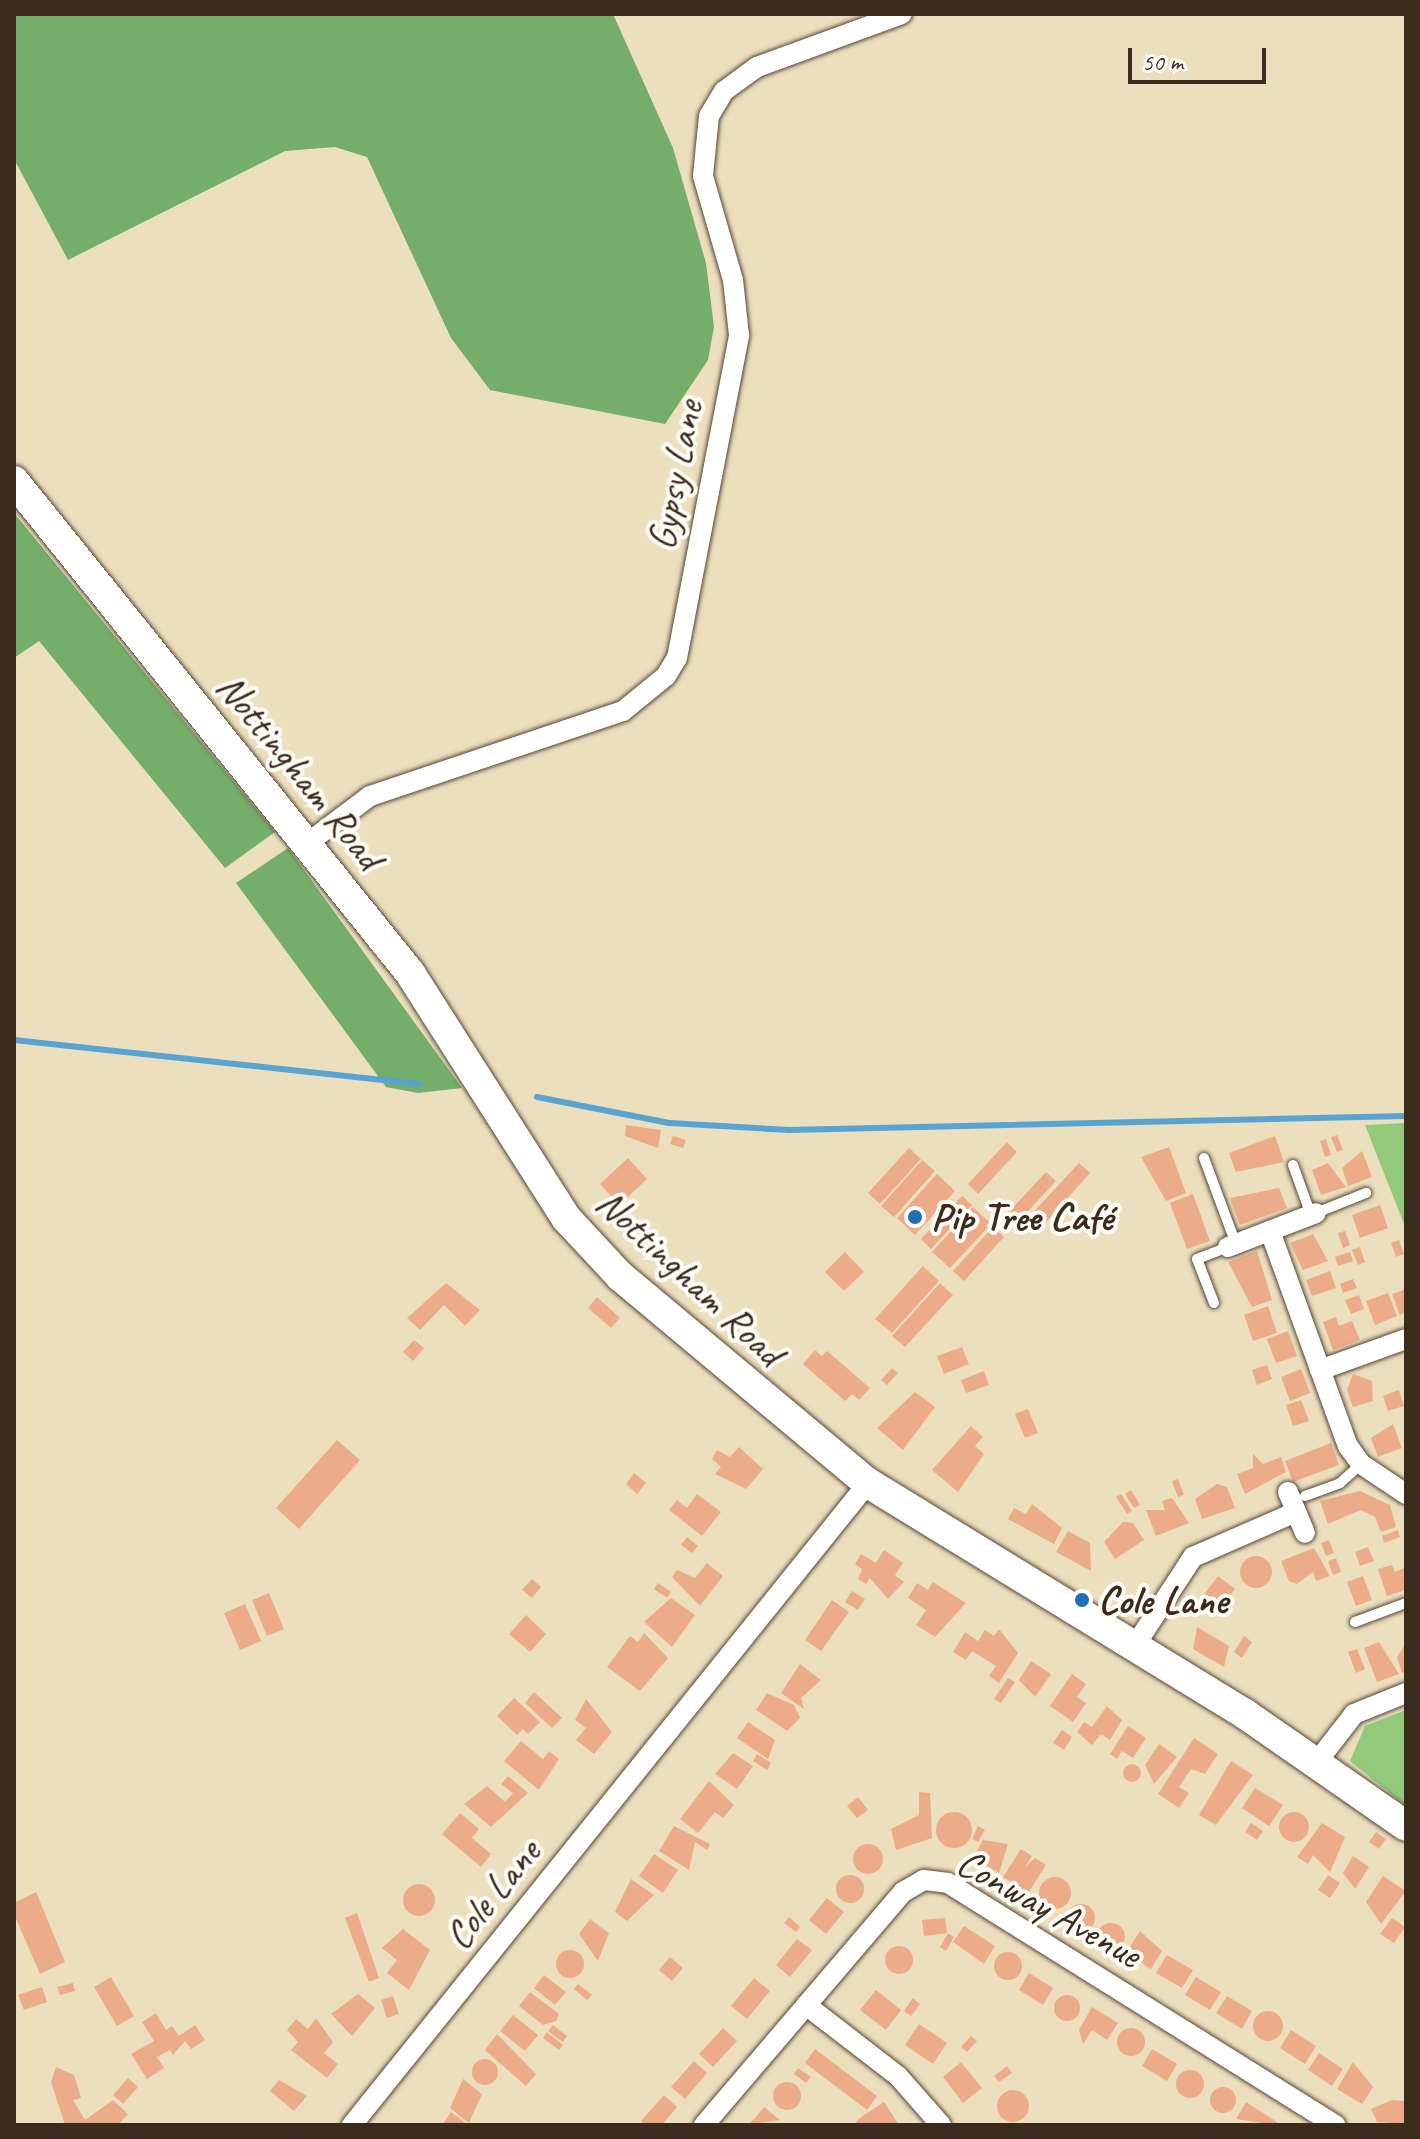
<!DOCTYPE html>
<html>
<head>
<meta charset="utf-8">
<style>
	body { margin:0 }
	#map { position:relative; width:1420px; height:2139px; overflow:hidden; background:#ecdfbd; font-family:Caveat,sans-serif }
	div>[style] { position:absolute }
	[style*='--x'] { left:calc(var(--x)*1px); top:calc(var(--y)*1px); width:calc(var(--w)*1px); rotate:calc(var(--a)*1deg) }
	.green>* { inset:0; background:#92c97b }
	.forest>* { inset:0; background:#75ad6b }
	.stream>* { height:6px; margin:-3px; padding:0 3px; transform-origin:3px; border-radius:3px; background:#58a3d0 }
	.building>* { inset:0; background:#ecac89 }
	.round { border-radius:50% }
	.roads { filter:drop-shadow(0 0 2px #564536) drop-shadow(0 0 2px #564536) }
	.service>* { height:10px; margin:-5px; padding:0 5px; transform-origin:5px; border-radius:5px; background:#fff }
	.minor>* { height:20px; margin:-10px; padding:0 10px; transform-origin:10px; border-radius:10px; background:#fff }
	.secondary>* { height:30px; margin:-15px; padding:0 15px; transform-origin:15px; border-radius:15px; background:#fff }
	.dots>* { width:22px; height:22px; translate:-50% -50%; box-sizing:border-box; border:4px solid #fdfcf7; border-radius:50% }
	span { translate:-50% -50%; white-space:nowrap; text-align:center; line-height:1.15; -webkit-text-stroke:8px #fdfcf7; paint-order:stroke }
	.street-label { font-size:40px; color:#3b2a1e }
	.poi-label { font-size:40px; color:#3b2a1e; font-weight:700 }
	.left { translate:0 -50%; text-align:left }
	.frame { position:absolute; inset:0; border:16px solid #3b2a1e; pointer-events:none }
	.scale { position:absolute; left:1128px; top:48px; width:138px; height:36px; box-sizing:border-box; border:4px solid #3b2a1e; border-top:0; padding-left:10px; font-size:24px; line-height:28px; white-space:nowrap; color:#3b2a1e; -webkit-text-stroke:6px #fdfcf7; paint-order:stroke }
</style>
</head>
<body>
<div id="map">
	<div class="green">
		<div style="clip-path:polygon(1406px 1123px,1406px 1229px,1365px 1125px)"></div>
		<div style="clip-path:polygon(1406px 1710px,1406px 1806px,1350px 1761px,1365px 1726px)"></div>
	</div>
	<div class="forest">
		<div style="clip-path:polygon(14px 14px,613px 14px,673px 148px,706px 263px,714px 327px,708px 360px,665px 424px,490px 390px,451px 338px,367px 157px,335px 147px,285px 151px,68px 260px,14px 159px)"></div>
		<div style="clip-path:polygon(14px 513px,275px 832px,225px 868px,39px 641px,14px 658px)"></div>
		<div style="clip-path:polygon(288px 848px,462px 1088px,418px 1093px,386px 1087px,236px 883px)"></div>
	</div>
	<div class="stream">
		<div style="--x:14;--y:1040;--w:408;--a:6.2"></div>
		<div style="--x:537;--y:1097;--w:136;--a:11.1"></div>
		<div style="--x:670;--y:1123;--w:119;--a:3.4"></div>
		<div style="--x:789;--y:1130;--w:617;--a:-1.3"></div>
	</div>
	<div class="building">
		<div style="clip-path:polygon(626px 1125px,661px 1130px,658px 1148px,625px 1136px)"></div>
		<div style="clip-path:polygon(1337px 1135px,1343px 1150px,1337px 1152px,1331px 1137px)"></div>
		<div style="clip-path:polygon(673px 1136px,686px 1140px,683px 1148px,670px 1144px)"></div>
		<div style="clip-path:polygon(1275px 1136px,1284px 1162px,1236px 1172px,1229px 1153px)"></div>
		<div style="clip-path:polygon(1326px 1139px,1331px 1155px,1325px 1157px,1320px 1141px)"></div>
		<div style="clip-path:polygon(1007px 1142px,1017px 1152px,978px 1194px,968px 1184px)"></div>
		<div style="clip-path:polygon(1169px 1147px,1186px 1193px,1166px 1201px,1141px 1157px)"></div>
		<div style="clip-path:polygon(909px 1148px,921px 1159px,880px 1204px,868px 1193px)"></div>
		<div style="clip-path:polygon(1362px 1151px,1372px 1177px,1348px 1186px,1342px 1168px)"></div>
		<div style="clip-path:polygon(628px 1158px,647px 1179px,619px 1205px,600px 1184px)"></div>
		<div style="clip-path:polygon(922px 1160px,935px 1171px,894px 1217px,881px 1206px)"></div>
		<div style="clip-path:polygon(1079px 1163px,1090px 1173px,1041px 1228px,1029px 1217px)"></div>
		<div style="clip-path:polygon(1328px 1163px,1346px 1187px,1321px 1195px,1312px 1170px)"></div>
		<div style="clip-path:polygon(1046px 1172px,1056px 1181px,1015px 1225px,1005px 1216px)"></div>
		<div style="clip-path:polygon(937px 1174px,955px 1191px,915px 1235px,897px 1218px)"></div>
		<div style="clip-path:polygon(1279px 1188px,1287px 1208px,1240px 1225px,1230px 1198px)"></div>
		<div style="clip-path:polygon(1193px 1194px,1210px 1241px,1187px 1249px,1170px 1203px)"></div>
		<div style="clip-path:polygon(962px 1196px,972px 1205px,931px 1249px,921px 1239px)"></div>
		<div style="clip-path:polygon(1380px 1205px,1388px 1228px,1360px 1238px,1352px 1215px)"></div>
		<div style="clip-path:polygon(973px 1207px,991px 1224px,950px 1268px,932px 1252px)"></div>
		<div style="clip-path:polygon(993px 1227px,1004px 1237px,964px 1281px,953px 1271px)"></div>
		<div style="clip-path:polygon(1345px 1231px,1350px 1245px,1343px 1248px,1338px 1233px)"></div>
		<div style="clip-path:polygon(1313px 1234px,1328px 1261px,1303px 1270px,1290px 1243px)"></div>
		<div style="clip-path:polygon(1399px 1240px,1404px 1254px,1396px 1257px,1391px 1243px)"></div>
		<div style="clip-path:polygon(1360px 1247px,1365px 1262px,1358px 1265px,1352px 1250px)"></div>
		<div style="clip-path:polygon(1257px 1251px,1272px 1300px,1252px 1307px,1228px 1262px)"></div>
		<div style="clip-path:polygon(845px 1252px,864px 1272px,844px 1291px,825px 1272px)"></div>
		<div style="clip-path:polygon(1350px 1252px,1353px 1261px,1338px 1266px,1335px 1257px)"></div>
		<div style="clip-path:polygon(923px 1266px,939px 1281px,892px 1333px,875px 1319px)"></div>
		<div style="clip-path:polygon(1330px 1271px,1336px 1288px,1312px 1296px,1306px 1280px)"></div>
		<div style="clip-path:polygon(1353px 1279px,1357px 1288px,1343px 1293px,1340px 1284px)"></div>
		<div style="clip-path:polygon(446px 1283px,480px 1310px,465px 1326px,444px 1305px,420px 1330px,407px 1318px)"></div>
		<div style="clip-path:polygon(940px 1283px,953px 1295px,905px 1347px,892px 1336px)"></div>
		<div style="clip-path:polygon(1406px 1289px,1406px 1312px,1400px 1315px,1392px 1294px)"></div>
		<div style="clip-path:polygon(1388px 1293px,1397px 1316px,1375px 1325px,1366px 1301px)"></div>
		<div style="clip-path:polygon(1359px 1295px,1364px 1309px,1351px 1314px,1345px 1300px)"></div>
		<div style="clip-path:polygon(597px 1297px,620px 1318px,611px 1328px,588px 1308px)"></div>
		<div style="clip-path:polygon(1268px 1306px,1277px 1333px,1253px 1341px,1244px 1315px)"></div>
		<div style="clip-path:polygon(1336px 1317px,1339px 1326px,1352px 1321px,1360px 1340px,1333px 1350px,1323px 1322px)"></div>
		<div style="clip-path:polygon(1288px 1331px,1297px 1356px,1276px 1363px,1267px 1339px)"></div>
		<div style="clip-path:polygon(414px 1340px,424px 1348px,413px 1361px,403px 1352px)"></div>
		<div style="clip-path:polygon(962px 1347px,969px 1364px,944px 1374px,937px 1356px)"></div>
		<div style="clip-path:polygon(815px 1350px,822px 1356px,827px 1351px,870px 1388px,859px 1400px,852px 1394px,845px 1401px,803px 1364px)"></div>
		<div style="clip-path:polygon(1267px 1365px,1272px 1379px,1257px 1385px,1252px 1370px)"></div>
		<div style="clip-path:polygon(892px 1368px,898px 1373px,887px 1385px,881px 1380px)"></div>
		<div style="clip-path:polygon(1301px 1369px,1310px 1393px,1290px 1401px,1281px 1377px)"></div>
		<div style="clip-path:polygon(984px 1371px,989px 1385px,966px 1393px,961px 1380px)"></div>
		<div style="clip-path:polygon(1353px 1374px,1372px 1381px,1373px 1401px,1353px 1407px,1347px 1390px)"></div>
		<div style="clip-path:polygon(1399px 1390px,1404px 1406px,1388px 1411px,1383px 1396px)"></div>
		<div style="clip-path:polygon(915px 1392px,935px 1407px,903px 1450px,877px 1428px)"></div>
		<div style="clip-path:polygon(1301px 1400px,1309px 1421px,1293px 1426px,1286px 1405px)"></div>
		<div style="clip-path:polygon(1028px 1409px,1038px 1433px,1025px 1438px,1015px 1414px)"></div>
		<div style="clip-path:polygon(1393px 1424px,1402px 1448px,1378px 1457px,1371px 1438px)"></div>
		<div style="clip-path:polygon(971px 1426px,983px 1437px,975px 1446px,984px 1454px,958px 1492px,932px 1470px)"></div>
		<div style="clip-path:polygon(337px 1440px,360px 1460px,299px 1529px,276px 1508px)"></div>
		<div style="clip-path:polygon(1331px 1443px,1339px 1465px,1293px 1482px,1285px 1461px)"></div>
		<div style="clip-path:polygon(739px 1447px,763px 1469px,746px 1489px,715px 1474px,721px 1467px,712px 1459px,717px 1450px,730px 1457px)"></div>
		<div style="clip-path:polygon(1253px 1454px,1263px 1464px,1281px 1457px,1286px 1472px,1245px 1494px,1237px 1474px,1253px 1468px)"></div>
		<div style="clip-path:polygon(634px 1473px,646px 1483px,637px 1494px,626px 1484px)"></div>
		<div style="clip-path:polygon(1178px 1479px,1184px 1495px,1178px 1497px,1172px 1481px)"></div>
		<div style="clip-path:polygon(1217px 1484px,1227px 1487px,1235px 1508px,1202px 1519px,1195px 1499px)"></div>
		<div style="clip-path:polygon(1131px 1490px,1140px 1505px,1134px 1508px,1125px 1494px)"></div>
		<div style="clip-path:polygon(1360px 1491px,1390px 1505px,1396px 1527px,1381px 1532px,1375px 1517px,1361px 1510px,1328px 1524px,1320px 1501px)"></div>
		<div style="clip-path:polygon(697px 1494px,721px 1512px,702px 1536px,669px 1510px,677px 1500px,687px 1508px)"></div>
		<div style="clip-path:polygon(1121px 1494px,1132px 1511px,1127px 1514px,1116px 1497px)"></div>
		<div style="clip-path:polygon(1172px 1498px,1189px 1523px,1156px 1536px,1146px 1510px,1165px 1510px,1162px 1501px)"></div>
		<div style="clip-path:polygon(1032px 1504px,1062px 1528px,1054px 1544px,1008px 1519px,1014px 1508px,1026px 1514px)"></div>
		<div style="clip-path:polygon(1123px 1522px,1133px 1523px,1144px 1540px,1115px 1559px,1104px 1542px)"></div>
		<div style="clip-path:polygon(1398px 1530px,1400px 1537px,1384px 1543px,1382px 1536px)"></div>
		<div style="clip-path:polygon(1068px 1531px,1090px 1543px,1091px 1571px,1056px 1552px)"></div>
		<div style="clip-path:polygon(687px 1537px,698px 1546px,692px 1553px,681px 1545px)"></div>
		<div style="clip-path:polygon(1329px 1540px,1334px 1553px,1326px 1556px,1321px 1543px)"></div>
		<div style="clip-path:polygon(1368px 1547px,1374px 1561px,1360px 1566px,1355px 1552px)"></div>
		<div style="clip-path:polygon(1314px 1548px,1330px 1576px,1316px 1581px,1313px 1572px,1297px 1584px,1289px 1581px,1281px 1561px)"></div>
		<div style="clip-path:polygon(884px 1550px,903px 1563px,895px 1575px,904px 1582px,888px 1599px,870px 1578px,866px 1584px,858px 1579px,862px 1569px,855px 1564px,861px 1554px,876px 1563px)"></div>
		<div class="round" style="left:1240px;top:1556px;width:32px;height:32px"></div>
		<div style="clip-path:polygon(1336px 1558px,1341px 1572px,1333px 1575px,1328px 1561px)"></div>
		<div style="clip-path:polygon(707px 1563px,723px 1576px,700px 1606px,672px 1577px,677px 1570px,695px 1578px)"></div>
		<div style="clip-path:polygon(1392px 1565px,1395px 1572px,1404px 1568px,1406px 1590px,1387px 1596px,1378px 1569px)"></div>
		<div style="clip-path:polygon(1218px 1576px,1235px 1589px,1214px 1617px,1197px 1604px)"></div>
		<div style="clip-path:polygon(1363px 1576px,1372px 1600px,1356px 1606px,1347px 1582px)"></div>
		<div style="clip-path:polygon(532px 1579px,541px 1587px,532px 1598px,522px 1590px)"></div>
		<div style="clip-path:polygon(933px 1582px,966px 1603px,935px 1637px,916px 1625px,926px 1610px,908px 1598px,917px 1583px,928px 1590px)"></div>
		<div style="clip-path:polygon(658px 1583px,671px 1592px,667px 1598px,654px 1589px)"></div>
		<div style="clip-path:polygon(852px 1591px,865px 1599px,858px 1610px,845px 1602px)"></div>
		<div style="clip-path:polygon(269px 1593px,284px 1629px,267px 1636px,252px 1600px)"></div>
		<div style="clip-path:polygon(671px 1598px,695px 1615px,672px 1647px,644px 1622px)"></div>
		<div style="clip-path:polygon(832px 1600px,849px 1612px,821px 1651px,805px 1640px)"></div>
		<div style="clip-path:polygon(245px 1604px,261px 1641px,240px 1650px,224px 1613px)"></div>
		<div style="clip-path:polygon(526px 1615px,546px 1634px,530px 1652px,509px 1634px)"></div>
		<div style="clip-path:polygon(1197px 1627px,1229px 1646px,1224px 1667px,1193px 1649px)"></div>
		<div style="clip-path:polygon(999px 1629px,1018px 1653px,999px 1683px,989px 1676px,996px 1666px,972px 1651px,966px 1660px,953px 1652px,965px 1632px,978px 1641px,985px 1630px,994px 1636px)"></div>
		<div style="clip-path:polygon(644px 1633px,668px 1658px,640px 1691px,607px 1667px,630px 1636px,638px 1642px)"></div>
		<div style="clip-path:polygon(1244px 1636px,1252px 1642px,1242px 1658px,1234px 1652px)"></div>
		<div style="clip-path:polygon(1379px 1642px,1399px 1674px,1377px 1682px,1364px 1648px)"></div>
		<div style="clip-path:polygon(1406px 1643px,1406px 1671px,1402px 1673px,1397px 1657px)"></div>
		<div style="clip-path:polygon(1357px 1649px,1365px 1669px,1356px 1673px,1348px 1652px)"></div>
		<div style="clip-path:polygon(1031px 1661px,1051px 1674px,1035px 1697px,1019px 1680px)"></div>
		<div style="clip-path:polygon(800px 1664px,821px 1680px,801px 1698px,804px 1709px,781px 1693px)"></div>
		<div style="clip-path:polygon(1072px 1674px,1086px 1684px,1077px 1697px,1086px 1703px,1073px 1722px,1050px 1706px)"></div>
		<div style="clip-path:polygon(1008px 1678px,1015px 1682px,1001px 1703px,994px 1699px)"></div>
		<div style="clip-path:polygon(534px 1692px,562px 1718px,552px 1728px,525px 1703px)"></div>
		<div style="clip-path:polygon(767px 1693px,794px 1705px,800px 1718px,787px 1731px,756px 1710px)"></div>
		<div style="clip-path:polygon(514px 1698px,540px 1722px,528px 1734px,523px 1729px,517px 1735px,497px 1716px)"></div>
		<div style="clip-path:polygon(586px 1699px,612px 1732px,594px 1754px,576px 1740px,586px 1728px,575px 1720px)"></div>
		<div style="clip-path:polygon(1107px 1706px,1122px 1720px,1110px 1740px,1101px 1734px,1092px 1745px,1077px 1732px,1084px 1722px,1092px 1727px)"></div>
		<div style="clip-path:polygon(748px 1722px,775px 1740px,768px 1759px,737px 1738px)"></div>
		<div style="clip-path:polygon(1128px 1726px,1146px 1738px,1133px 1758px,1122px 1751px,1117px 1759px,1110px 1754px)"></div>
		<div style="clip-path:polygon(1062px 1730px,1072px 1737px,1064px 1750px,1053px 1743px)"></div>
		<div style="clip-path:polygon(1194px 1738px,1218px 1754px,1205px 1774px,1191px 1769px,1179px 1787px,1189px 1793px,1179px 1808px,1158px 1794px)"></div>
		<div style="clip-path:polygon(521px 1741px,543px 1759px,549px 1751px,559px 1759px,539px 1790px,504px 1761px)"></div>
		<div style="clip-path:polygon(1159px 1744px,1177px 1757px,1154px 1784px,1145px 1765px)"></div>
		<div style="clip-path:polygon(733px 1753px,753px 1766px,737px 1789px,715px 1774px)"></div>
		<div style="clip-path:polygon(757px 1754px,771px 1763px,767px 1770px,753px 1761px)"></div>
		<div style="clip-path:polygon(1231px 1761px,1253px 1775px,1216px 1825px,1199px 1815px)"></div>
		<div class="round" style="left:1123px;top:1764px;width:18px;height:18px"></div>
		<div style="clip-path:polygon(508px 1776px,528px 1793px,491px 1827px,464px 1804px,487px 1786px,505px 1802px,513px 1793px,501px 1784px)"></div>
		<div style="clip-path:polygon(709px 1781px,734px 1805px,723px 1818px,715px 1812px,698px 1833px,680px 1819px)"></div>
		<div style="clip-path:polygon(1255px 1788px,1283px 1805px,1269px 1826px,1242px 1808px)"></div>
		<div style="clip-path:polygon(919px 1792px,930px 1793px,932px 1838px,896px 1850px,891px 1829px,919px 1815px)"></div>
		<div style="clip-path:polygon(858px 1797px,868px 1810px,857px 1818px,847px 1806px)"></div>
		<div class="round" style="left:1279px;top:1812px;width:30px;height:30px"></div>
		<div class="round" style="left:936px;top:1812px;width:36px;height:36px"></div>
		<div style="clip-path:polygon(460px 1813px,479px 1829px,472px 1838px,491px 1854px,481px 1867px,442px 1834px)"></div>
		<div style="clip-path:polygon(1251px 1823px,1263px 1831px,1257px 1840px,1245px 1832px)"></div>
		<div style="clip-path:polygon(1322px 1823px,1345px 1837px,1330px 1872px,1313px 1855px,1308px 1864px,1297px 1857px)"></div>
		<div style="clip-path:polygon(674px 1826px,710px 1844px,707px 1850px,695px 1842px,689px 1870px,659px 1851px)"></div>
		<div style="clip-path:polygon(978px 1826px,985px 1830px,978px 1842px,972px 1839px)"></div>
		<div style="clip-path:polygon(1376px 1832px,1386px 1839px,1379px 1849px,1369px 1842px)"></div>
		<div style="clip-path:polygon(983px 1840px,1008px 1844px,999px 1873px,973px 1858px)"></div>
		<div class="round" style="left:853px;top:1844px;width:30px;height:30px"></div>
		<div style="clip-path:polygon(1021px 1849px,1032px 1856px,1025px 1867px,1035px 1858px,1046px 1865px,1028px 1893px,1003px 1877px)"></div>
		<div style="clip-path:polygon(654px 1854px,678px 1870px,663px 1893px,639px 1876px)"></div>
		<div style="clip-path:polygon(1353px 1856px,1369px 1867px,1355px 1889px,1343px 1873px)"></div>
		<div class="round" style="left:836px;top:1875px;width:28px;height:28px"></div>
		<div style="clip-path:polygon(1328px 1875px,1340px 1883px,1330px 1898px,1318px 1890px)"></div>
		<div style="clip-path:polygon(1383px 1876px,1406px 1891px,1381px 1924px,1366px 1902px)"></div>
		<div class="round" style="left:1039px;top:1877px;width:32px;height:32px"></div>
		<div style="clip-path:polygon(631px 1879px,654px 1895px,627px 1921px,615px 1912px)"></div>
		<div class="round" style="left:403px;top:1884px;width:32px;height:32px"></div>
		<div style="clip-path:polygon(36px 1892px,65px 1962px,40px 1974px,14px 1914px,14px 1903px)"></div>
		<div style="clip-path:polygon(827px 1898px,844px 1912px,826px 1934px,809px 1920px)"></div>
		<div class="round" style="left:1067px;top:1904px;width:28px;height:28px"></div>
		<div style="clip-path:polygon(357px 1913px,379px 1978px,369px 1982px,345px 1918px)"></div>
		<div style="clip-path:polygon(789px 1917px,800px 1927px,796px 1932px,784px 1923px)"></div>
		<div style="clip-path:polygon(945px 1918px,947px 1933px,924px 1936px,922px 1920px)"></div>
		<div style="clip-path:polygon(1392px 1918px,1405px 1927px,1394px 1943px,1380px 1934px)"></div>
		<div style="clip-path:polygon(590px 1919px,609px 1933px,598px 1961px,579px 1934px)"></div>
		<div class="round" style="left:1097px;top:1923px;width:28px;height:28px"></div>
		<div style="clip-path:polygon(964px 1926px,995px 1946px,984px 1964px,953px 1942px)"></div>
		<div style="clip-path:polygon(403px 1929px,430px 1950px,409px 1990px,387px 1973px,397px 1960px,382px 1948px)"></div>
		<div style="clip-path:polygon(1140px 1931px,1162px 1951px,1151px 1969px,1126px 1953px)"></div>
		<div style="clip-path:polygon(948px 1933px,954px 1937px,946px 1951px,940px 1947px)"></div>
		<div style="clip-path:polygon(797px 1939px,812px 1950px,790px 1977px,776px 1965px)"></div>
		<div class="round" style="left:885px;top:1946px;width:28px;height:28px"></div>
		<div class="round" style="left:556px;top:1950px;width:28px;height:28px"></div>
		<div class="round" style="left:994px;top:1952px;width:28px;height:28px"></div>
		<div style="clip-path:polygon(1167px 1955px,1193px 1970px,1182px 1988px,1156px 1973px)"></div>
		<div style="clip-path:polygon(670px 1957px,683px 1968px,672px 1981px,659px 1970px)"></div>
		<div style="clip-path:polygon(1029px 1973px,1053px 1988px,1043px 2005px,1019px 1990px)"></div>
		<div style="clip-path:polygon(544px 1975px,566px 1992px,555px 2005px,534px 1988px)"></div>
		<div style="clip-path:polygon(111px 1977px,134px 2016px,117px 2026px,94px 1987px)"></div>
		<div style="clip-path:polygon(1196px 1977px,1221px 1992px,1210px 2010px,1185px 1995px)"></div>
		<div style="clip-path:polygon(754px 1978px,770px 1991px,747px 2019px,731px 2006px)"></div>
		<div style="clip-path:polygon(73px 1983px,75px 1991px,60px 1995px,57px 1987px)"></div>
		<div style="clip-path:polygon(578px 1984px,592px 1995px,587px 2000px,574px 1989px)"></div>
		<div style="clip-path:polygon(42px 1987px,47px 2002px,24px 2010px,18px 1995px)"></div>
		<div style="clip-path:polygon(876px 1990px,901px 2010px,886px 2030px,860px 2010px)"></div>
		<div style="clip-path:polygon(530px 1992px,559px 2014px,556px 2021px,543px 2025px,519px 2006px)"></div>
		<div style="clip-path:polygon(358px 1994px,375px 2008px,352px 2036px,331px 2014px)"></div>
		<div class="round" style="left:1054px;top:1995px;width:26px;height:26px"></div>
		<div style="clip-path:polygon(393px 1996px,399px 2014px,387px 2018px,381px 2000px)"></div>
		<div style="clip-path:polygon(1227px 1996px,1252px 2011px,1242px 2029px,1216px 2013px)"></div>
		<div style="clip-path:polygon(913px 1998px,920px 2004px,911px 2016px,904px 2011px)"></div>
		<div style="clip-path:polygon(1092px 2007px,1118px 2023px,1107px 2040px,1092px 2030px,1083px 2044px,1079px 2030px)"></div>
		<div class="round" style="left:1253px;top:2011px;width:30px;height:30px"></div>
		<div style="clip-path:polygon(156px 2013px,166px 2030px,172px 2026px,179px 2036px,195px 2025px,205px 2040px,191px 2049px,185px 2041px,173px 2055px,170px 2050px,157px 2057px,164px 2068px,147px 2079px,131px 2054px,154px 2041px,142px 2022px)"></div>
		<div style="clip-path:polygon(513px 2015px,538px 2035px,525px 2051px,500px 2031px)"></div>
		<div style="clip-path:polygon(316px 2018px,333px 2042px,324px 2053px,338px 2064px,327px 2078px,291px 2050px,298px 2042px,287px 2030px,296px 2019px,308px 2029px)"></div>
		<div style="clip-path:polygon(919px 2024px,947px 2043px,933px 2064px,905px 2045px)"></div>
		<div style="clip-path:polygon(553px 2025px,567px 2036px,563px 2042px,548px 2031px)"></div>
		<div style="clip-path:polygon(723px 2028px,737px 2041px,713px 2067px,699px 2054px)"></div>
		<div class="round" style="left:1117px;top:2028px;width:28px;height:28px"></div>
		<div style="clip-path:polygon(1291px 2030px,1316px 2046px,1305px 2064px,1280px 2048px)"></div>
		<div style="clip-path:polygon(547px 2032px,563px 2045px,559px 2050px,543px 2038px)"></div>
		<div style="clip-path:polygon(497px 2034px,536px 2074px,526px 2086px,485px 2050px)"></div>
		<div style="clip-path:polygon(971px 2036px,977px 2041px,967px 2052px,961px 2047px)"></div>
		<div style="clip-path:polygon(815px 2049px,877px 2096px,867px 2110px,805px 2063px)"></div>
		<div style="clip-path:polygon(1152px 2049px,1177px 2064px,1167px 2081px,1142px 2066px)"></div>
		<div style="clip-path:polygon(1319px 2053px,1343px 2069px,1332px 2086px,1308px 2070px)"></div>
		<div class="round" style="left:472px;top:2059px;width:26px;height:26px"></div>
		<div style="clip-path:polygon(694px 2061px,707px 2073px,685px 2099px,671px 2087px)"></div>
		<div style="clip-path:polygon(961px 2062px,982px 2088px,963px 2103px,943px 2077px)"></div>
		<div style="clip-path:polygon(1353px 2062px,1373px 2087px,1362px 2104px,1337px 2089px)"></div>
		<div style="clip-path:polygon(1007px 2066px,1012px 2073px,999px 2082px,994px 2076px)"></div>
		<div style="clip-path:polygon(56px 2067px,74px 2075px,81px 2098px,73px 2100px,85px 2120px,113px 2100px,128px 2114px,118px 2125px,65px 2125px,51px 2082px)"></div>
		<div style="clip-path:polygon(798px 2068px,811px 2077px,806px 2083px,794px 2074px)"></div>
		<div class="round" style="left:1176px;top:2070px;width:28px;height:28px"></div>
		<div style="clip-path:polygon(128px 2078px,138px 2087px,123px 2104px,113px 2095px)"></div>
		<div style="clip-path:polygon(463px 2079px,482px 2094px,469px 2123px,450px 2108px)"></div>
		<div style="clip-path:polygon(279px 2080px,307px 2096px,294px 2111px,270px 2091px)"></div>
		<div class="round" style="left:773px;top:2082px;width:28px;height:28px"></div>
		<div class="round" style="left:1210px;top:2087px;width:26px;height:26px"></div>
		<div class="round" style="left:997px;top:2090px;width:32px;height:32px"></div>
		<div style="clip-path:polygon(664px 2095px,677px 2107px,662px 2125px,646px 2125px,641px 2121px)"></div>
		<div style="clip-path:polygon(1392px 2100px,1406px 2101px,1406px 2124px,1377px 2122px,1371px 2109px)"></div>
		<div style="clip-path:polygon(884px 2102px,899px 2125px,853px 2125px,861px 2117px)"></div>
		<div style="clip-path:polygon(1246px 2102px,1277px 2122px,1275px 2125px,1236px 2119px)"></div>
		<div style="clip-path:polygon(764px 2107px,780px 2120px,748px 2125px,755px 2118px)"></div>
		<div style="clip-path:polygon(451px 2112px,468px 2125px,442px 2125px)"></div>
	</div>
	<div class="roads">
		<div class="service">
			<div style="--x:1204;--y:1158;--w:92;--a:69.6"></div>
			<div style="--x:1293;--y:1165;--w:53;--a:70.2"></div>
			<div style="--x:1316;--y:1213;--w:54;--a:-21.8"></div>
			<div style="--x:1214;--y:1303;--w:47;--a:-111.1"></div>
			<div style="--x:1197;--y:1259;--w:33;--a:-21"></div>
			<div style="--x:1305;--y:1496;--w:37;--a:-20"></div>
			<div style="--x:1340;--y:1483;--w:28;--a:-42"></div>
			<div style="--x:1355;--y:1622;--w:54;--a:-20.4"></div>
		</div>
		<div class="minor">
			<div style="--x:309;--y:842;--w:76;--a:-37"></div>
			<div style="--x:370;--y:796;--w:267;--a:-18.6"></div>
			<div style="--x:623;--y:711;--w:55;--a:-39.1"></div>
			<div style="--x:666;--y:676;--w:21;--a:-59"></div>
			<div style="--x:677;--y:658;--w:329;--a:-79.1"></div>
			<div style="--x:739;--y:335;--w:55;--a:-96.2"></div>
			<div style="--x:733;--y:280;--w:108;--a:-106.1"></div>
			<div style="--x:703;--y:176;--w:60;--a:-84.3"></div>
			<div style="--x:709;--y:116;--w:29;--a:-59"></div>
			<div style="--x:724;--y:91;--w:41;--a:-36"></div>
			<div style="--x:757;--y:67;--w:154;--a:-20.1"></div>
			<div style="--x:1270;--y:1231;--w:229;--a:70.1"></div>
			<div style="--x:1348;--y:1446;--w:22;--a:54"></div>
			<div style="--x:1361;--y:1464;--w:54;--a:33.7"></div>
			<div style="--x:1228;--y:1247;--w:94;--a:-21.1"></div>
			<div style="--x:1320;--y:1370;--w:91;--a:-19.8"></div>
			<div style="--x:1288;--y:1492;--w:44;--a:67.5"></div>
			<div style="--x:1134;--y:1647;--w:108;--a:-56.8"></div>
			<div style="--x:1193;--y:1557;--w:112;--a:-23.6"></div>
			<div style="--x:1316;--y:1763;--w:62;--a:-52.2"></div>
			<div style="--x:1354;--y:1714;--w:56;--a:-22"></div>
			<div style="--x:806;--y:2005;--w:116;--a:37.7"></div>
			<div style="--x:898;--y:2076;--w:65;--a:48.7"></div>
			<div style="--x:352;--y:2125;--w:824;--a:-51.21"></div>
			<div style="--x:704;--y:2125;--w:306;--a:-49.5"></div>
			<div style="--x:903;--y:1892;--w:24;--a:-30"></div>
			<div style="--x:924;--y:1880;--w:24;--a:7"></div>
			<div style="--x:948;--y:1883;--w:457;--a:32"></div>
		</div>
		<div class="secondary">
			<div style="--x:14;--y:481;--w:632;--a:51.17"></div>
			<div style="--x:410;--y:973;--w:292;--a:57.5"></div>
			<div style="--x:567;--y:1219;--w:78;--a:47.1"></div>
			<div style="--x:620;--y:1276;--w:323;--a:39.9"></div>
			<div style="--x:868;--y:1483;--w:442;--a:31.5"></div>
			<div style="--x:1245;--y:1714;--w:196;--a:34.8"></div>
		</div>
	</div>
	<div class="dots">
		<div style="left:915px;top:1217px;background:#1f6fb2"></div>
		<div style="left:1082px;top:1600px;background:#1f6fb2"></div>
	</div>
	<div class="street-label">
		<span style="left:675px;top:475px;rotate:-79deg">Gypsy Lane</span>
		<span style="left:300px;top:771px;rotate:51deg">Nottingham Road</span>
		<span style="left:690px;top:1277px;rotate:43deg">Nottingham Road</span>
		<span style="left:492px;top:1894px;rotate:-51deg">Cole Lane</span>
		<span style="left:1049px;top:1908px;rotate:29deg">Conway Avenue</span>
	</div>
	<div class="poi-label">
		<span class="left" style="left:931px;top:1217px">Pip Tree Café</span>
		<span class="left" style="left:1098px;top:1600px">Cole Lane</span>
	</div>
	<div class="frame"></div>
	<div class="scale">50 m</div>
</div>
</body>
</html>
